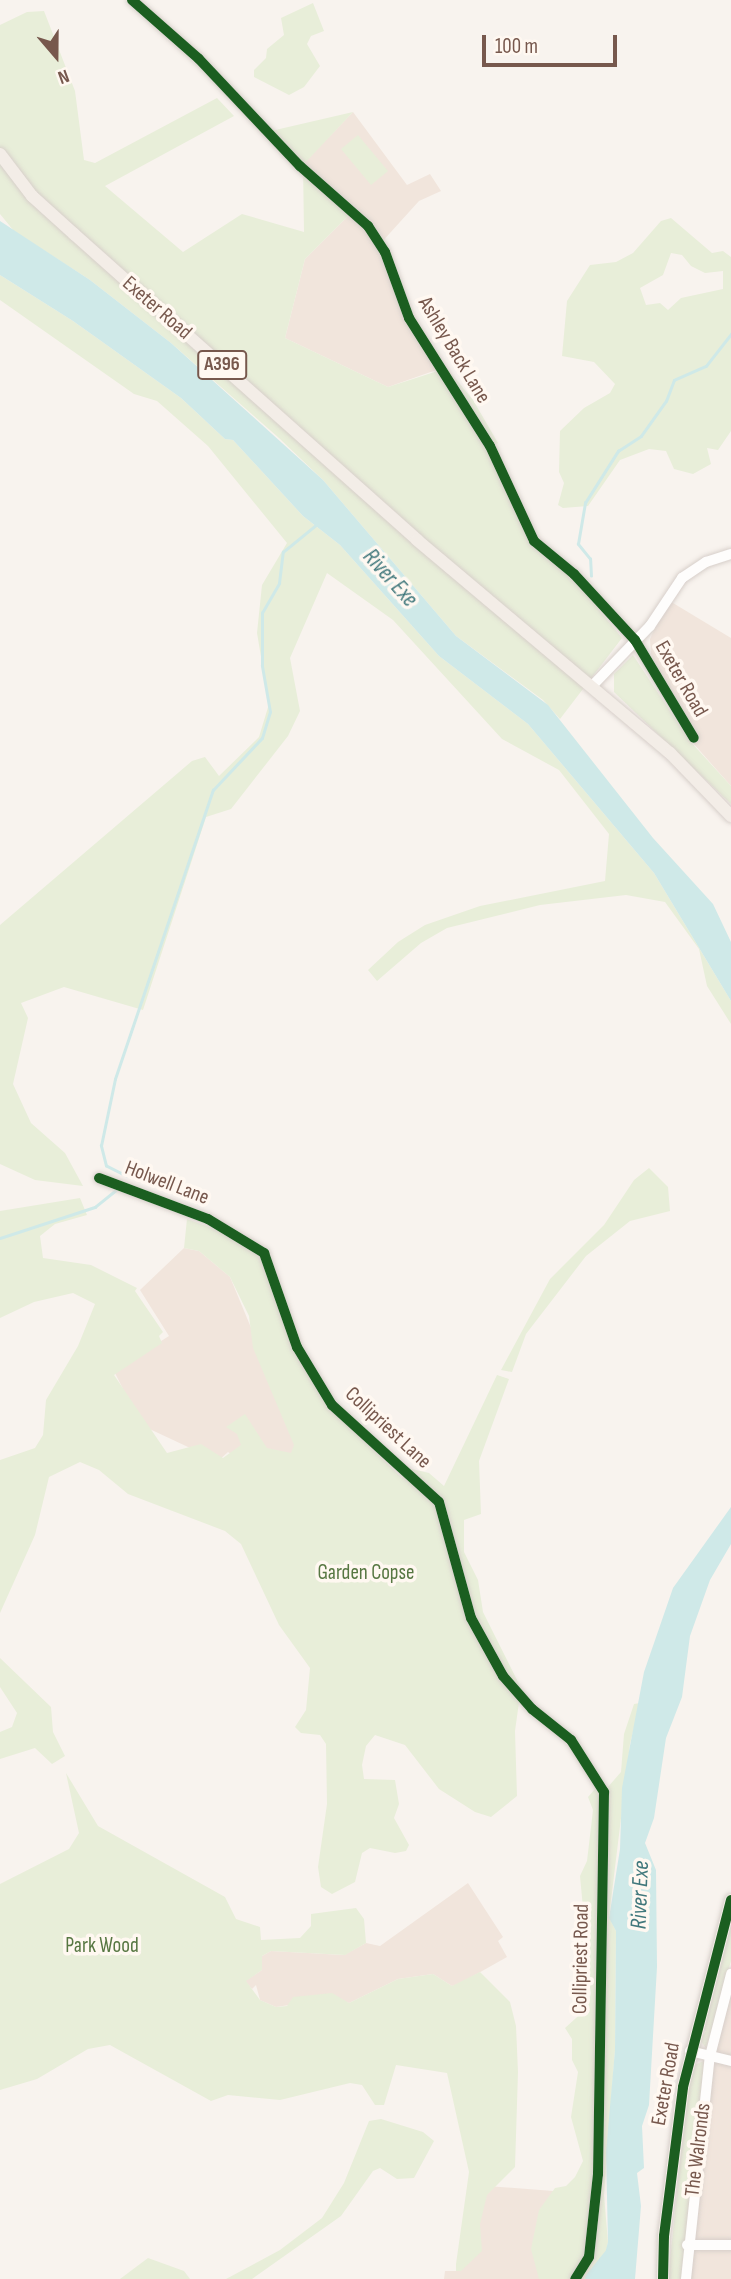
<!DOCTYPE html>
<html>
<head>
<meta charset="utf-8">
<style>
	body { margin:0 }
	#map { position:relative; width:731px; height:2279px; overflow:hidden; background:#f8f3ee; font-family:"Sofia Sans Condensed",sans-serif }
	div>[style] { position:absolute }
	[style*='--x'] { left:calc(var(--x)*1px); top:calc(var(--y)*1px); width:calc(var(--w)*1px); rotate:calc(var(--a)*1deg) }
	.residential>* { inset:0; background:#f1e5dc }
	.green>* { inset:0; background:#e8eed9 }
	.water>* { inset:0; background:#cfe9e8 }
	.stream>* { height:2.5px; margin:-1.25px; padding:0 1.25px; transform-origin:1.25px; border-radius:1.25px; background:#cfe9e8 }
	.river>* { height:16px; margin:-8px; padding:0 8px; transform-origin:8px; border-radius:8px; background:#cfe9e8 }
	.roads { filter:drop-shadow(0 0 2px #d7cfca) drop-shadow(0 0 2px #d7cfca) }
	.minor>* { height:10px; margin:-5px; padding:0 5px; transform-origin:5px; border-radius:5px; background:#fefdfc }
	.major>* { height:12px; margin:-6px; padding:0 6px; transform-origin:6px; border-radius:6px; background:#f3ede7 }
	.cycleway>* { height:10px; margin:-5px; padding:0 5px; transform-origin:5px; border-radius:5px; background:#1b5e20 }
	span { translate:-50% -50%; white-space:nowrap; text-align:center; line-height:1.15; -webkit-text-stroke:7px #fff8f1; paint-order:stroke }
	.shield-label span { padding:2px 5px; background:#fff8f1; border:2px solid; border-radius:5px; -webkit-text-stroke-width:0 }
	.shield-label { font-size:19px; color:#77584d; font-weight:700 }
	.street-label { font-size:21px; color:#77584d }
	.park-label { font-size:21px; color:#577742 }
	.water-label { font-size:23px; color:#41787c; font-style:italic }
	.north { position:absolute; left:21px; top:21px; width:70px; height:70px; -webkit-text-stroke:5px #fff8f1; paint-order:stroke; rotate:160deg; font-size:19px; font-weight:700; line-height:28px; text-align:center; color:#77584d }
	.north::after { content:''; display:block; margin:auto; width:24px; height:32px; background:#77584d; clip-path:polygon(50% 0,100% 100%,50% 72%,0 100%) }
	.scale { position:absolute; left:482px; top:35px; width:135px; height:32px; box-sizing:border-box; border:4px solid #77584d; border-top:0; padding-left:9px; font-size:21px; line-height:24px; white-space:nowrap; color:#77584d; -webkit-text-stroke:5px #fff8f1; paint-order:stroke }
</style>
</head>
<body>
<div id="map">
	<div class="residential">
		<div style="clip-path:polygon(353px 112px,407px 185px,430px 174px,441px 191px,419px 201px,380px 244px,406px 318px,442px 368px,388px 387px,285px 338px,305px 259px,353px 211px,303px 164px)"></div>
		<div style="clip-path:polygon(668px 600px,731px 638px,731px 786px,693px 743px,651px 654px,650px 639px)"></div>
		<div style="clip-path:polygon(184px 1248px,199px 1251px,230px 1277px,286px 1412px,309px 1454px,260px 1474px,228px 1452px,218px 1461px,141px 1425px,114px 1371px,169px 1336px,140px 1290px)"></div>
		<div style="clip-path:polygon(468px 1883px,503px 1937px,498px 1941px,507px 1957px,459px 1984px,452px 1986px,433px 1974px,398px 1979px,349px 2003px,336px 1998px,276px 2007px,260px 2000px,256px 1985px,252px 1989px,245px 1981px,262px 1970px,262px 1956px,271px 1951px,344px 1955px,366px 1943px,380px 1946px)"></div>
		<div style="clip-path:polygon(731px 1985px,731px 2279px,689px 2279px,710px 2068px)"></div>
		<div style="clip-path:polygon(474px 2185px,592px 2194px,549px 2279px,444px 2279px,445px 2271px,461px 2271px)"></div>
	</div>
	<div class="green">
		<div style="clip-path:polygon(313px 3px,324px 31px,311px 36px,307px 44px,320px 66px,304px 87px,289px 95px,254px 77px,254px 70px,266px 58px,267px 49px,284px 35px,281px 18px)"></div>
		<div style="clip-path:polygon(44px 11px,75px 91px,84px 160px,95px 163px,217px 98px,234px 116px,105px 186px,183px 252px,242px 214px,304px 232px,303px 164px,271px 131px,353px 112px,304px 164px,353px 211px,305px 259px,285px 338px,388px 387px,447px 368px,473px 400px,498px 443px,490px 446px,534px 541px,552px 553px,622px 638px,560px 719px,543px 700px,456px 636px,323px 480px,279px 438px,171px 343px,90px 280px,14px 231px,0 214px,0 25px,27px 12px)"></div>
		<div style="clip-path:polygon(358px 135px,388px 171px,371px 185px,341px 149px)"></div>
		<div style="clip-path:polygon(evenodd,671px 218px,712px 253px,723px 251px,731px 257px,731px 431px,718px 450px,707px 448px,711px 464px,693px 474px,674px 469px,666px 451px,649px 449px,620px 460px,588px 506px,563px 508px,558px 505px,564px 483px,559px 472px,560px 431px,584px 408px,610px 393px,615px 384px,594px 362px,562px 356px,567px 301px,590px 265px,616px 262px,633px 253px,661px 221px,671px 218px,671px 253px,682px 255px,691px 266px,705px 273px,723px 271px,723px 289px,681px 298px,668px 310px,660px 303px,646px 305px,640px 288px,663px 275px,671px 253px)"></div>
		<div style="clip-path:polygon(0 275px,73px 321px,181px 398px,225px 439px,233px 440px,303px 516px,340px 545px,439px 656px,528px 724px,654px 873px,731px 1001px,731px 1024px,707px 986px,699px 949px,665px 902px,626px 895px,540px 905px,447px 928px,421px 943px,377px 981px,368px 970px,398px 942px,425px 925px,480px 906px,605px 881px,609px 834px,559px 770px,502px 739px,393px 620px,327px 573px,290px 658px,300px 711px,288px 736px,231px 809px,206px 817px,143px 1010px,64px 987px,21px 1003px,28px 1018px,13px 1084px,31px 1123px,65px 1153px,83px 1186px,35px 1180px,0 1164px,0 925px,192px 761px,205px 757px,219px 776px,259px 737px,269px 704px,257px 633px,262px 585px,287px 543px,208px 446px,157px 401px,134px 394px,0 300px)"></div>
		<div style="clip-path:polygon(633px 655px,689px 740px,731px 786px,731px 804px,614px 692px,614px 674px)"></div>
		<div style="clip-path:polygon(649px 1168px,668px 1187px,670px 1211px,630px 1221px,586px 1256px,526px 1334px,512px 1372px,501px 1370px,550px 1279px,604px 1225px,634px 1180px)"></div>
		<div style="clip-path:polygon(80px 1198px,87px 1215px,55px 1224px,40px 1236px,43px 1258px,91px 1265px,137px 1288px,135px 1291px,163px 1332px,159px 1336px,162px 1343px,114px 1375px,167px 1453px,201px 1444px,223px 1458px,241px 1445px,237px 1434px,226px 1427px,245px 1414px,267px 1448px,291px 1453px,294px 1445px,253px 1348px,249px 1316px,230px 1277px,199px 1251px,184px 1248px,187px 1219px,225px 1233px,261px 1258px,293px 1350px,325px 1403px,402px 1478px,412px 1469px,429px 1473px,444px 1486px,497px 1375px,509px 1379px,479px 1461px,481px 1514px,464px 1520px,464px 1552px,478px 1580px,483px 1612px,521px 1688px,515px 1731px,517px 1796px,491px 1817px,475px 1812px,439px 1789px,405px 1745px,375px 1735px,366px 1746px,362px 1765px,364px 1779px,395px 1780px,399px 1804px,394px 1818px,409px 1845px,406px 1851px,395px 1853px,370px 1848px,362px 1853px,355px 1882px,332px 1894px,321px 1887px,318px 1867px,327px 1804px,326px 1744px,320px 1735px,301px 1733px,295px 1727px,306px 1710px,310px 1668px,279px 1625px,241px 1544px,225px 1531px,128px 1494px,99px 1470px,80px 1462px,49px 1477px,35px 1535px,0 1613px,0 1460px,35px 1448px,43px 1435px,46px 1400px,78px 1346px,95px 1304px,73px 1293px,34px 1302px,0 1318px,0 1211px)"></div>
		<div style="clip-path:polygon(0 1658px,51px 1707px,53px 1732px,65px 1756px,52px 1764px,35px 1748px,0 1759px,0 1732px,12px 1727px,17px 1713px,0 1687px)"></div>
		<div style="clip-path:polygon(640px 1703px,630px 1744px,609px 1917px,616px 1931px,615px 2050px,604px 2195px,608px 2242px,601px 2279px,539px 2279px,531px 2249px,539px 2210px,555px 2188px,566px 2186px,575px 2177px,583px 2161px,571px 2117px,578px 2072px,572px 2060px,572px 2039px,565px 2028px,587px 2008px,591px 1993px,581px 1940px,584px 1919px,580px 1876px,587px 1861px,593px 1810px,588px 1797px,595px 1789px,607px 1788px,621px 1772px,624px 1734px,634px 1704px)"></div>
		<div style="clip-path:polygon(66px 1773px,98px 1826px,225px 1897px,236px 1919px,260px 1927px,261px 1940px,300px 1938px,311px 1926px,311px 1914px,356px 1908px,364px 1919px,366px 1943px,345px 1955px,271px 1951px,262px 1956px,262px 1970px,246px 1981px,260px 2000px,276px 2007px,287px 2006px,293px 1997px,332px 1993px,349px 2003px,398px 1979px,433px 1974px,452px 1986px,480px 1972px,510px 2002px,516px 2026px,518px 2072px,515px 2167px,487px 2195px,480px 2224px,482px 2251px,461px 2271px,456px 2271px,456px 2264px,469px 2172px,447px 2073px,396px 2065px,384px 2105px,375px 2105px,362px 2085px,350px 2083px,280px 2100px,228px 2095px,211px 2101px,110px 2045px,88px 2049px,37px 2079px,0 2090px,0 1884px,69px 1849px,79px 1833px)"></div>
		<div style="clip-path:polygon(731px 1918px,731px 1961px,706px 2048px,700px 2040px,706px 2031px,701px 2029px)"></div>
		<div style="clip-path:polygon(704px 2061px,682px 2279px,668px 2279px,688px 2088px,694px 2065px)"></div>
		<div style="clip-path:polygon(381px 2119px,423px 2132px,434px 2141px,414px 2178px,397px 2179px,380px 2168px,373px 2171px,341px 2216px,252px 2279px,226px 2279px,280px 2250px,322px 2218px,344px 2183px,369px 2121px)"></div>
		<div style="clip-path:polygon(148px 2258px,184px 2271px,190px 2279px,120px 2279px)"></div>
	</div>
	<div class="water">
		<div style="clip-path:polygon(0 221px,90px 280px,171px 343px,323px 480px,456px 636px,548px 705px,653px 838px,713px 904px,731px 942px,731px 1001px,654px 873px,528px 724px,439px 656px,340px 545px,303px 516px,233px 440px,225px 439px,181px 398px,73px 321px,0 275px)"></div>
		<div style="clip-path:polygon(731px 1507px,731px 1544px,710px 1580px,690px 1636px,682px 1697px,666px 1738px,654px 1818px,645px 1843px,656px 1870px,657px 1967px,649px 2105px,642px 2126px,644px 2168px,637px 2173px,641px 2206px,635px 2279px,600px 2279px,595px 2266px,604px 2257px,608px 2242px,606px 2152px,615px 2050px,616px 1931px,609px 1918px,620px 1849px,622px 1788px,644px 1672px,673px 1588px)"></div>
	</div>
	<div class="stream">
		<div style="--x:591;--y:576;--w:17;--a:-93"></div>
		<div style="--x:590;--y:559;--w:19;--a:-129"></div>
		<div style="--x:578;--y:544;--w:42;--a:-80.3"></div>
		<div style="--x:585;--y:503;--w:62;--a:-57.6"></div>
		<div style="--x:618;--y:451;--w:27;--a:-33"></div>
		<div style="--x:641;--y:436;--w:43;--a:-54.5"></div>
		<div style="--x:666;--y:401;--w:22;--a:-69"></div>
		<div style="--x:674;--y:380;--w:35;--a:-24"></div>
		<div style="--x:706;--y:366;--w:41;--a:-52"></div>
		<div style="--x:126;--y:1176;--w:22;--a:-153"></div>
		<div style="--x:106;--y:1166;--w:21;--a:-104"></div>
		<div style="--x:101;--y:1146;--w:68;--a:-78.2"></div>
		<div style="--x:115;--y:1079;--w:305;--a:-71.3"></div>
		<div style="--x:213;--y:790;--w:71;--a:-46.7"></div>
		<div style="--x:262;--y:738;--w:27;--a:-73"></div>
		<div style="--x:270;--y:712;--w:47;--a:-99.9"></div>
		<div style="--x:262;--y:666;--w:53;--a:-90"></div>
		<div style="--x:262;--y:613;--w:34;--a:-60"></div>
		<div style="--x:279;--y:583;--w:31;--a:-83"></div>
		<div style="--x:283;--y:552;--w:43;--a:-39.3"></div>
		<div style="--x:0;--y:1238;--w:100;--a:-18.1"></div>
		<div style="--x:95;--y:1207;--w:26;--a:-39"></div>
	</div>
	<div class="river">
		<div style="--x:593;--y:2279;--w:28;--a:-51"></div>
	</div>
	<div class="roads">
		<div class="minor">
			<div style="--x:132;--y:0;--w:89;--a:41.4"></div>
			<div style="--x:199;--y:59;--w:147;--a:46.7"></div>
			<div style="--x:300;--y:166;--w:91;--a:41.4"></div>
			<div style="--x:368;--y:226;--w:31;--a:57"></div>
			<div style="--x:385;--y:252;--w:70;--a:70"></div>
			<div style="--x:409;--y:318;--w:151;--a:57.7"></div>
			<div style="--x:490;--y:446;--w:105;--a:65.1"></div>
			<div style="--x:534;--y:541;--w:52;--a:39.5"></div>
			<div style="--x:574;--y:574;--w:90;--a:47.3"></div>
			<div style="--x:635;--y:640;--w:114;--a:59"></div>
			<div style="--x:593;--y:685;--w:82;--a:-46"></div>
			<div style="--x:650;--y:626;--w:58;--a:-56.3"></div>
			<div style="--x:682;--y:578;--w:29;--a:-34"></div>
			<div style="--x:706;--y:562;--w:26;--a:-18"></div>
			<div style="--x:99;--y:1178;--w:116;--a:20.6"></div>
			<div style="--x:208;--y:1219;--w:66;--a:31.3"></div>
			<div style="--x:264;--y:1253;--w:100;--a:70.7"></div>
			<div style="--x:297;--y:1347;--w:68;--a:58.9"></div>
			<div style="--x:332;--y:1405;--w:144;--a:42.2"></div>
			<div style="--x:439;--y:1502;--w:120;--a:74.6"></div>
			<div style="--x:471;--y:1618;--w:66;--a:61.1"></div>
			<div style="--x:503;--y:1676;--w:44;--a:48.7"></div>
			<div style="--x:532;--y:1709;--w:50;--a:38.5"></div>
			<div style="--x:571;--y:1740;--w:62;--a:57.6"></div>
			<div style="--x:604;--y:1792;--w:382;--a:90.9"></div>
			<div style="--x:598;--y:2174;--w:83;--a:96.2"></div>
			<div style="--x:589;--y:2257;--w:26;--a:122"></div>
			<div style="--x:690;--y:2051;--w:42;--a:13.7"></div>
			<div style="--x:687;--y:2245;--w:44;--a:0"></div>
			<div style="--x:686;--y:2279;--w:224;--a:-83.9"></div>
			<div style="--x:710;--y:2056;--w:85;--a:-75.6"></div>
		</div>
		<div class="major">
			<div style="--x:0;--y:154;--w:53;--a:52.7"></div>
			<div style="--x:32;--y:196;--w:57;--a:42.1"></div>
			<div style="--x:74;--y:234;--w:460;--a:41.7"></div>
			<div style="--x:417;--y:540;--w:331;--a:40.1"></div>
			<div style="--x:670;--y:753;--w:88;--a:45.9"></div>
			<div style="--x:663;--y:2279;--w:43;--a:-88.7"></div>
			<div style="--x:664;--y:2236;--w:150;--a:-82.7"></div>
			<div style="--x:683;--y:2087;--w:193;--a:-75.6"></div>
		</div>
	</div>
	<div class="cycleway">
		<div style="--x:132;--y:0;--w:89;--a:41.4"></div>
		<div style="--x:199;--y:59;--w:147;--a:46.7"></div>
		<div style="--x:300;--y:166;--w:91;--a:41.4"></div>
		<div style="--x:368;--y:226;--w:31;--a:57"></div>
		<div style="--x:385;--y:252;--w:70;--a:70"></div>
		<div style="--x:409;--y:318;--w:151;--a:57.7"></div>
		<div style="--x:490;--y:446;--w:105;--a:65.1"></div>
		<div style="--x:534;--y:541;--w:52;--a:39.5"></div>
		<div style="--x:574;--y:574;--w:90;--a:47.3"></div>
		<div style="--x:635;--y:640;--w:114;--a:59"></div>
		<div style="--x:99;--y:1178;--w:116;--a:20.6"></div>
		<div style="--x:208;--y:1219;--w:66;--a:31.3"></div>
		<div style="--x:264;--y:1253;--w:100;--a:70.7"></div>
		<div style="--x:297;--y:1347;--w:68;--a:58.9"></div>
		<div style="--x:332;--y:1405;--w:144;--a:42.2"></div>
		<div style="--x:439;--y:1502;--w:120;--a:74.6"></div>
		<div style="--x:471;--y:1618;--w:66;--a:61.1"></div>
		<div style="--x:503;--y:1676;--w:44;--a:48.7"></div>
		<div style="--x:532;--y:1709;--w:50;--a:38.5"></div>
		<div style="--x:571;--y:1740;--w:62;--a:57.6"></div>
		<div style="--x:604;--y:1792;--w:382;--a:90.9"></div>
		<div style="--x:598;--y:2174;--w:83;--a:96.2"></div>
		<div style="--x:589;--y:2257;--w:26;--a:122"></div>
		<div style="--x:663;--y:2279;--w:43;--a:-88.7"></div>
		<div style="--x:664;--y:2236;--w:150;--a:-82.7"></div>
		<div style="--x:683;--y:2087;--w:193;--a:-75.6"></div>
	</div>
	<div class="shield-label">
		<span style="left:222px;top:365px">A396</span>
	</div>
	<div class="street-label">
		<span style="left:157px;top:308px;rotate:41deg">Exeter Road</span>
		<span style="left:454px;top:350px;rotate:59deg">Ashley Back Lane</span>
		<span style="left:681px;top:679px;rotate:60deg">Exeter Road</span>
		<span style="left:167px;top:1183px;rotate:21deg">Holwell Lane</span>
		<span style="left:388px;top:1428px;rotate:43deg">Collipriest Lane</span>
		<span style="left:581px;top:1959px;rotate:-89deg">Collipriest Road</span>
		<span style="left:666px;top:2084px;rotate:-80deg">Exeter Road</span>
		<span style="left:698px;top:2150px;rotate:-83deg">The Walronds</span>
	</div>
	<div class="park-label">
		<span style="left:366px;top:1573px">Garden Copse</span>
		<span style="left:102px;top:1946px">Park Wood</span>
	</div>
	<div class="water-label">
		<span style="left:390px;top:578px;rotate:48deg">River Exe</span>
		<span style="left:640px;top:1895px;rotate:-88deg">River Exe</span>
	</div>
	<div class="north">N</div>
	<div class="scale">100 m</div>
</div>
</body>
</html>
